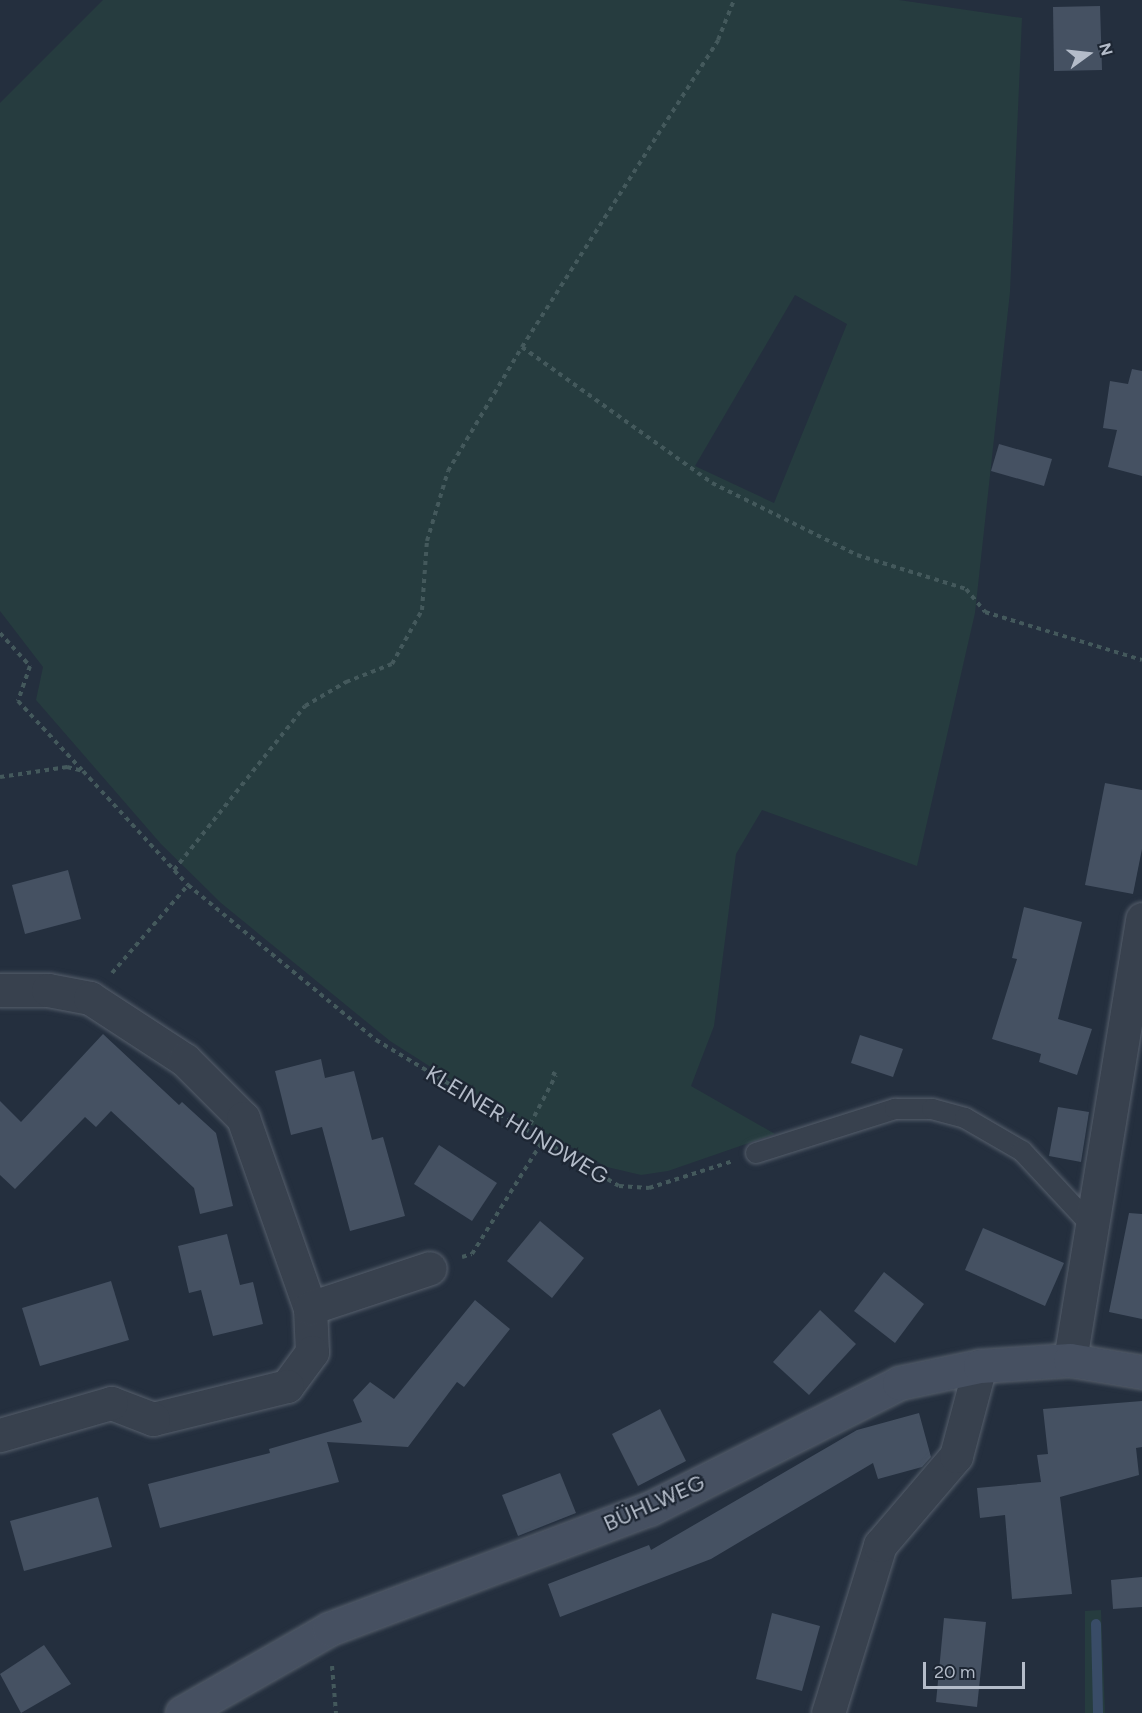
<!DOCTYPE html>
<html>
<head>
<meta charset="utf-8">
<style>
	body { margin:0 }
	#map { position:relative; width:1142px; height:1713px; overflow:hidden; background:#242f3e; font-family:Figtree,sans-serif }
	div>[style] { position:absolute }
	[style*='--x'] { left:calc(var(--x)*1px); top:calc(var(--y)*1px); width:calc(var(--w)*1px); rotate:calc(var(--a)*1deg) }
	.green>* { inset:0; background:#263c3f }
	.stream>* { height:10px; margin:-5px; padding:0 5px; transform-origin:5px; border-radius:5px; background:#394c67 }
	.building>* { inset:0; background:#455162 }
	.path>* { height:4px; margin-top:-2px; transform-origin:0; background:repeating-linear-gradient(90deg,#44595c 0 4.5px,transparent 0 9px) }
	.roads { filter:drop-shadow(0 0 2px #565f6c) drop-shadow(0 0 2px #565f6c) }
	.lane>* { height:20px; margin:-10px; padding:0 10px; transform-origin:10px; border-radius:10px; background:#38414e }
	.street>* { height:33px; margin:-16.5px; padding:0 16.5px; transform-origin:16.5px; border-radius:16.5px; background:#38414e }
	.secondary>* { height:33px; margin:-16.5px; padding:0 16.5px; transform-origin:16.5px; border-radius:16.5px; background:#465061 }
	span { translate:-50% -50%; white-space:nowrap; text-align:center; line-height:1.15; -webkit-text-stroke:4.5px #1d2633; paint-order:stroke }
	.street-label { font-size:22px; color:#b4bcc9 }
	.north { position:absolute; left:1058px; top:24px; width:60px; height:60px; -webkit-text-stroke:4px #1d2633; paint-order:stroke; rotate:75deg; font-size:16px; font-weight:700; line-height:24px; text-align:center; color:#b4bcc9 }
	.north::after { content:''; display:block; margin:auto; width:21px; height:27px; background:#b4bcc9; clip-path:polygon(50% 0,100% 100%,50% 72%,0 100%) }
	.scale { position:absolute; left:923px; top:1662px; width:102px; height:27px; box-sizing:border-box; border:3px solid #b4bcc9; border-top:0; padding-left:8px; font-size:18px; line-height:21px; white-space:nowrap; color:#b4bcc9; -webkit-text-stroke:4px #1d2633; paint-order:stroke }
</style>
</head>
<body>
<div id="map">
	<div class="green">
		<div style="clip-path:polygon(evenodd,103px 0,899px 0,1022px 18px,1010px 292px,975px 613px,917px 866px,762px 810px,736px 854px,714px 1026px,691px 1086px,775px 1134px,668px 1171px,641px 1175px,607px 1167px,459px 1085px,390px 1041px,221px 903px,161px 844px,36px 700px,43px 667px,0 611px,0 103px,103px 0,795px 295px,847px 324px,774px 503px,695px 466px,795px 295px)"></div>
		<div style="clip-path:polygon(1101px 1610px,1105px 1713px,1085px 1713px,1085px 1611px)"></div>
	</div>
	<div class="stream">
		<div style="--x:1096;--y:1624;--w:89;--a:88.7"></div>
	</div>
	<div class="building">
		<div style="clip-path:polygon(1100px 6px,1102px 70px,1054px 71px,1053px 7px)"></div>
		<div style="clip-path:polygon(1132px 369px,1142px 371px,1142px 476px,1108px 467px,1117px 430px,1103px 428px,1110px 381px,1128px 384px)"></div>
		<div style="clip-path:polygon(999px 444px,1052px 459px,1044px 486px,991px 471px)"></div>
		<div style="clip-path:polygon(1105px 783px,1142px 790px,1142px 849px,1133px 894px,1085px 885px)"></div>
		<div style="clip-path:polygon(68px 870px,81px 919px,25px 934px,12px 885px)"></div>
		<div style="clip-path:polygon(1024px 907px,1082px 922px,1058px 1019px,1092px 1029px,1077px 1075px,1039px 1062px,1041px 1054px,992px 1039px,1017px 959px,1012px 958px)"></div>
		<div style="clip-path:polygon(103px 1034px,179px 1105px,182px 1102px,216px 1133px,233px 1206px,200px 1214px,194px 1188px,111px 1111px,96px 1127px,85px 1117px,15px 1189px,0 1175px,0 1101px,21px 1122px)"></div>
		<div style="clip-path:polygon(860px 1035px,903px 1049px,893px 1077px,851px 1063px)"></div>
		<div style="clip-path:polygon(321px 1059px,325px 1078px,354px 1071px,372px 1140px,383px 1137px,405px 1216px,350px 1231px,322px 1127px,291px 1135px,275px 1071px)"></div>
		<div style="clip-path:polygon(1058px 1107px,1089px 1112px,1081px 1162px,1049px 1156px)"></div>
		<div style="clip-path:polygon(439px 1145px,497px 1183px,472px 1221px,414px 1184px)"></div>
		<div style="clip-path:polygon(1129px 1213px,1142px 1214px,1142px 1319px,1109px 1312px)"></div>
		<div style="clip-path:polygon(540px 1221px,584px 1258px,552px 1298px,507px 1261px)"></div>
		<div style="clip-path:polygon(983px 1228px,1064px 1263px,1045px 1306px,965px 1270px)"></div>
		<div style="clip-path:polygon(227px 1234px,240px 1285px,253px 1282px,263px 1324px,213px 1336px,201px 1290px,189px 1293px,178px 1246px)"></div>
		<div style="clip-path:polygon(884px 1272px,924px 1304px,895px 1343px,854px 1311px)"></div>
		<div style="clip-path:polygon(111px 1281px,129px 1340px,40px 1366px,22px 1308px)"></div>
		<div style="clip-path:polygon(475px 1300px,510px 1329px,464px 1387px,457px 1382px,408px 1447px,327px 1442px,339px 1482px,160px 1528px,148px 1484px,270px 1453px,269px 1449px,362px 1422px,353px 1400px,370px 1382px,394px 1399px)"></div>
		<div style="clip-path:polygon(820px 1310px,856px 1344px,809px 1395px,773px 1362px)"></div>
		<div style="clip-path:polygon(1142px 1401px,1142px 1447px,1136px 1448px,1139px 1475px,1060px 1497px,1072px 1594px,1012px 1599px,1005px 1515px,980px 1518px,977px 1488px,1041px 1482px,1037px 1455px,1048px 1454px,1043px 1409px)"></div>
		<div style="clip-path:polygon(660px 1409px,686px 1461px,638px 1486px,612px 1434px)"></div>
		<div style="clip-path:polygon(919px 1413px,931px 1457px,922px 1467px,878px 1479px,873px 1463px,711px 1559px,560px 1617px,548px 1584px,649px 1545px,651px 1550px,857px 1430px)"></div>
		<div style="clip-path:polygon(560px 1473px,576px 1513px,518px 1536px,502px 1495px)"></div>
		<div style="clip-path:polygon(98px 1497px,112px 1547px,24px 1571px,10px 1521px)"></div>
		<div style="clip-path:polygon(1142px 1577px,1142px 1607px,1113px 1609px,1111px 1580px)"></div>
		<div style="clip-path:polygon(772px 1613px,820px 1626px,802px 1691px,756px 1679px)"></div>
		<div style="clip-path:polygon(944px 1618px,986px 1622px,977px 1707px,936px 1702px)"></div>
		<div style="clip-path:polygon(44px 1645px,71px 1684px,21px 1713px,0 1674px)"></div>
	</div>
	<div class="path">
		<div style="--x:522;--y:347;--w:234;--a:35.6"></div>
		<div style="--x:712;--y:483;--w:162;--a:26.4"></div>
		<div style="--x:857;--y:555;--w:114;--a:17.3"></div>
		<div style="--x:966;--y:589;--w:30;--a:50"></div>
		<div style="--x:985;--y:612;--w:164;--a:17"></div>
		<div style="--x:0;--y:633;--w:45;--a:47.7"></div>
		<div style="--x:30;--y:666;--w:37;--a:109"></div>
		<div style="--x:18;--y:701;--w:94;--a:47.2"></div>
		<div style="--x:0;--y:777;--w:68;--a:-8.5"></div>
		<div style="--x:67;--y:767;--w:16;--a:14"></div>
		<div style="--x:83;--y:771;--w:155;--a:47.4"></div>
		<div style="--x:188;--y:885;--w:244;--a:39.5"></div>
		<div style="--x:376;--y:1040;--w:283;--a:31"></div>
		<div style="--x:619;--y:1186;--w:30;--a:4"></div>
		<div style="--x:649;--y:1188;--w:88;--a:-17.8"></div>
		<div style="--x:174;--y:870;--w:210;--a:-51.4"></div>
		<div style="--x:305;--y:706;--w:48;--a:-30.3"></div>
		<div style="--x:346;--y:682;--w:49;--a:-21.4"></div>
		<div style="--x:392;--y:664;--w:62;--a:-60.9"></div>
		<div style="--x:422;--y:610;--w:69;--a:-85.9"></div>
		<div style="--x:427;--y:541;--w:73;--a:-73.3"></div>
		<div style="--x:448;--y:471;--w:144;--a:-59.2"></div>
		<div style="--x:522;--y:347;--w:364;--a:-57.4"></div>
		<div style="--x:718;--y:40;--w:43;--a:-68.2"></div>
		<div style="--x:112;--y:973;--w:116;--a:-49.2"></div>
		<div style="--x:526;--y:1132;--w:64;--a:-62.2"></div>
		<div style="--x:556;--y:1075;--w:6;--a:-149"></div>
		<div style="--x:462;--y:1257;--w:10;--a:-17"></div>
		<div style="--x:472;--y:1254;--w:132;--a:-58"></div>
		<div style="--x:332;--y:1666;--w:47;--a:85.1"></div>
	</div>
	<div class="roads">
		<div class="lane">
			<div style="--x:756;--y:1153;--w:146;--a:-17.6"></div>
			<div style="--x:895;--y:1109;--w:37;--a:0"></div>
			<div style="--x:932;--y:1109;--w:34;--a:15"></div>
			<div style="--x:965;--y:1118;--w:66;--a:30.1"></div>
			<div style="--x:1022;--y:1151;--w:103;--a:47"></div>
		</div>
		<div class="street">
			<div style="--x:0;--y:990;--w:48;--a:0"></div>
			<div style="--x:48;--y:990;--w:43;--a:10.8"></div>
			<div style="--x:90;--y:998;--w:113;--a:33.1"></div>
			<div style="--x:185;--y:1060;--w:82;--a:45"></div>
			<div style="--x:243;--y:1118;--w:201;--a:70.6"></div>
			<div style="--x:310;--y:1308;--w:44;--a:87.4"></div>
			<div style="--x:312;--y:1352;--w:42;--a:126.3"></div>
			<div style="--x:287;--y:1386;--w:138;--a:166.2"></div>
			<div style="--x:153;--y:1419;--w:45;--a:-159.1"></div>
			<div style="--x:111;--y:1403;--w:116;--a:163.9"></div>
			<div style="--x:310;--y:1308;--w:126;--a:-18.4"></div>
			<div style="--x:1070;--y:1360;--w:447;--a:-80.7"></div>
			<div style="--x:828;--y:1713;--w:176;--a:-72.8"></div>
			<div style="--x:880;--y:1545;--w:117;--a:-49.5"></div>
			<div style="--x:956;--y:1456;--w:93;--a:-75.1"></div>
		</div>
		<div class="secondary">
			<div style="--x:182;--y:1713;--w:169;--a:-29.7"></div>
			<div style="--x:329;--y:1629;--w:342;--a:-20.6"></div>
			<div style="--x:649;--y:1509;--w:280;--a:-26.7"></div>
			<div style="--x:899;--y:1383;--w:83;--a:-11.9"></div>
			<div style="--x:980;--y:1366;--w:90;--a:-3.8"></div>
			<div style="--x:1070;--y:1360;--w:73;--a:9.5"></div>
		</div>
	</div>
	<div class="street-label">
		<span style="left:517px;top:1125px;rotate:31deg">KLEINER HUNDWEG</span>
		<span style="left:654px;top:1503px;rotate:-24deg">BÜHLWEG</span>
	</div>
	<div class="north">N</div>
	<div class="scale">20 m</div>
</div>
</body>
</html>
